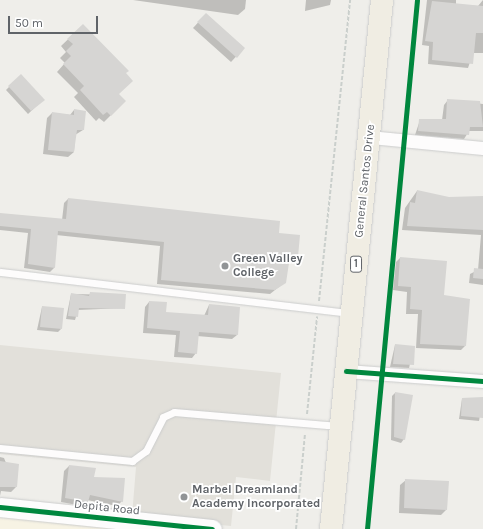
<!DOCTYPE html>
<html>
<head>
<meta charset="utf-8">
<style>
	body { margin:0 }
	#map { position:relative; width:483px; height:529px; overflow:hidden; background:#efeeea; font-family:Karla,sans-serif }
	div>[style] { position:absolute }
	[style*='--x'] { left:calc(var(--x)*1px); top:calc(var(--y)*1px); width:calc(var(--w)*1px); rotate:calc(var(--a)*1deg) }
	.commercial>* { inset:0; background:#f7f3e4 }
	.education>* { inset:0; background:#e2e0da }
	.shadow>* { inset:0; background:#0003 }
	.building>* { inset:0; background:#d6d5d3 }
	.path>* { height:2px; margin-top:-1px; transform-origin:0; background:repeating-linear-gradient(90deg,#cacfcc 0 4px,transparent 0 6px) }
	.roads { filter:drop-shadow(0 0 1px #cbcccc) drop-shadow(0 0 1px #cbcccc) }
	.lane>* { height:7px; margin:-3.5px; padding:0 3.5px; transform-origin:3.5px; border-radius:3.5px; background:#fdfcfc }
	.street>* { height:13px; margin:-6.5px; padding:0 6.5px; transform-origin:6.5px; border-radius:6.5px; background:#fdfcfc }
	.secondary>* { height:19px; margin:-9.5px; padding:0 9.5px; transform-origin:9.5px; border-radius:9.5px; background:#fdfcfc }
	.highway>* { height:22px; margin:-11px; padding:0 11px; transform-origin:11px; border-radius:11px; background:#f0ede3 }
	.cycleway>* { height:5px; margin:-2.5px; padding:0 2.5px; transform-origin:2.5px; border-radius:2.5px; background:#00873e }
	.dots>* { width:11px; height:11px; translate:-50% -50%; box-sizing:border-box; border:2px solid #fff; border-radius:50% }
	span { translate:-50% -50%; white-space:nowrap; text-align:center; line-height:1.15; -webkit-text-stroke:3.5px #fff; paint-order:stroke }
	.shield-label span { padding:1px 3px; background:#fff; border:1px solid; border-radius:3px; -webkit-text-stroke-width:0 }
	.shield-label { font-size:11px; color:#5f6368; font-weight:700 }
	.street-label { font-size:12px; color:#5f6368 }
	.poi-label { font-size:12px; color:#5f6368; font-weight:700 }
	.left { translate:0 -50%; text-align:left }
	.scale { position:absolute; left:8px; top:16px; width:90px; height:18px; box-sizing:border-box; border:2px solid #5f6368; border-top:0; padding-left:5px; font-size:12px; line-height:14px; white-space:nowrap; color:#5f6368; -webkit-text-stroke:3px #fff; paint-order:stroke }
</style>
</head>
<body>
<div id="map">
	<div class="commercial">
		<div style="clip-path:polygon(0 512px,167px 529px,0 529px)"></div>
	</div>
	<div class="education">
		<div style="clip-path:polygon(0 345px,281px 373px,270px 481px,236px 477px,231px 526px,132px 516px,136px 467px,0 454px)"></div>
	</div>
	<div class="shadow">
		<div style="clip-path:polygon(133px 0,246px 0,245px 9px,238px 15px)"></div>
		<div style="clip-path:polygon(306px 0,331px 0,330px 5px,305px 11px)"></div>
		<div style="clip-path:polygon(427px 0,456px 0,456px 5px,478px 6px,483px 0,483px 53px,473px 53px,468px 68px,428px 64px,429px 46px,422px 45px)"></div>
		<div style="clip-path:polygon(206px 14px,244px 48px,231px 62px,193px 28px)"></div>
		<div style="clip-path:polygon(83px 25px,125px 74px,118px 94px,125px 101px,104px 122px,99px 118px,96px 121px,74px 97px,78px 93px,57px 72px,65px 63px,60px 58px,66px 52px,61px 46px)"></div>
		<div style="clip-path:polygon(21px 75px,43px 100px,28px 114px,6px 90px)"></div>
		<div style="clip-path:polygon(448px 100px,483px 104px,483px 131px,469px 131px,464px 139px,415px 135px,420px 120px,442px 120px,444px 105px)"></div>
		<div style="clip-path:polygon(74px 110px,83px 130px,75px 135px,74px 152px,68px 157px,43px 154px,47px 118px,52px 113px,70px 115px)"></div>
		<div style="clip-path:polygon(417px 191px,449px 198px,483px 197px,483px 285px,469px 283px,470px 274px,478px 270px,481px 235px,402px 230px,405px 208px)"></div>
		<div style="clip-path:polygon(68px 199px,278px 234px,297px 256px,289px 260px,285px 282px,270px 294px,157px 284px,160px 246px,56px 235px,54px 268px,50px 272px,24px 268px,28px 233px,0 230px,0 214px,62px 220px,64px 203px)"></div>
		<div style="clip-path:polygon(400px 258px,443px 296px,465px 346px,461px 350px,416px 348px,418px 314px,406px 314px,407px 292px,393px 290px,396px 262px)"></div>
		<div style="clip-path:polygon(71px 294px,125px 295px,124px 308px,78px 310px,75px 320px,66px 319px)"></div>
		<div style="clip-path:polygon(149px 302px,165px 313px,204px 316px,209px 305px,237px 335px,232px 339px,197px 336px,196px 353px,192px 358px,174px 357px,176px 335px,143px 333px,145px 307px)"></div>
		<div style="clip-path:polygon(42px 307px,61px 329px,58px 332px,37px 330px)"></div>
		<div style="clip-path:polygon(395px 345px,414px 347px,409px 368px,390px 367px)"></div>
		<div style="clip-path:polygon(395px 393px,404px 439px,401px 443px,391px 440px,392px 396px)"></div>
		<div style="clip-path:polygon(483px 398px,479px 421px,459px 419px,462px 399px)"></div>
		<div style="clip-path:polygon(0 457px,4px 458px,16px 487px,11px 492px,1px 491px,0 496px)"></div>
		<div style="clip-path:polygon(69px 466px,93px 478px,122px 501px,117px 506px,87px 500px,82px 506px,61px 502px,64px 471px)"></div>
		<div style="clip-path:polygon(406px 480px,446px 510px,441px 515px,399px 513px,400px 485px)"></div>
	</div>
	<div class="building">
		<div style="clip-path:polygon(432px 1px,483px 6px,483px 33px,476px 33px,473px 64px,432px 60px,433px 42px,425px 41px)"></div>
		<div style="clip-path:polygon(206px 13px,245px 48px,237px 58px,197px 22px)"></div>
		<div style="clip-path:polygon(83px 24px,129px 71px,126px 73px,133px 81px,119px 94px,126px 101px,111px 116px,107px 112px,103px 115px,80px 90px,84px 86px,63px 64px,71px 56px,66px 51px,73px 44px,67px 39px)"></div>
		<div style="clip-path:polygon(21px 74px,45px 100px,31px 111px,8px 86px)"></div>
		<div style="clip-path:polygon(447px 99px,480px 101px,483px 127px,470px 127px,469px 135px,418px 131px,419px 119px,446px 119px)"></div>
		<div style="clip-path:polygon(74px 109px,86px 111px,84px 130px,77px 130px,74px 152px,48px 150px,52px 112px,74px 115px)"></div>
		<div style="clip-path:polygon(417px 190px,449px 197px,483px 196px,483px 230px,407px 226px,410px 202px,415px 203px)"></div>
		<div style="clip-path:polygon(68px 198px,280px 221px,279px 233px,300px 235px,298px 257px,290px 256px,286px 283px,275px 290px,161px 280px,164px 242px,58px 231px,55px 268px,28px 264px,31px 229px,0 226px,0 213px,66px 219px)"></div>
		<div style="clip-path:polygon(400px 257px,447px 261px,444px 295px,470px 299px,466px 346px,420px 344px,422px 310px,410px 309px,411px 287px,398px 286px)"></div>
		<div style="clip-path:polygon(474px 268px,483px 269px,483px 279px,473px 278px)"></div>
		<div style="clip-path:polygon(90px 292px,126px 294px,125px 309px,79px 308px,78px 317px,68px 316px,71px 293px,89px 296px)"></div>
		<div style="clip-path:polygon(149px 301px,167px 302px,166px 312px,208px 315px,209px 304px,240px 307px,238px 335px,199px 332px,197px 354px,178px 352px,180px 331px,147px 328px)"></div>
		<div style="clip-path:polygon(42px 306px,64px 308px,62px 329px,40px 327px)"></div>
		<div style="clip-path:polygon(395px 344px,415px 346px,414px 365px,393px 364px)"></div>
		<div style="clip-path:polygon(395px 392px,413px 395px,405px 440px,394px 437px)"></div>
		<div style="clip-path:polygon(483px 397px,483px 418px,461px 416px,462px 398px)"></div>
		<div style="clip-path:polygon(0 461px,19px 464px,17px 487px,0 487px)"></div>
		<div style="clip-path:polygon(69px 465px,96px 468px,94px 477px,125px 478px,123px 502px,90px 495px,88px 502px,65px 498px)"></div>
		<div style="clip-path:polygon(405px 479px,449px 481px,447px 510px,404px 508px)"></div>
	</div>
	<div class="path">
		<div style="--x:319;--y:301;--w:303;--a:-84.1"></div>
		<div style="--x:307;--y:414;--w:98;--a:-84.1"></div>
		<div style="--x:296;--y:529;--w:96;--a:-84.6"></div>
	</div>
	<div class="roads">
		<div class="lane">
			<div style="--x:0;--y:272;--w:351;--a:6.7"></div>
			<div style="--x:0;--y:448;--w:133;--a:5.6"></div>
			<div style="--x:132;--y:461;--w:17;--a:-36"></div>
			<div style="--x:146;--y:451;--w:38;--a:-63"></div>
			<div style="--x:163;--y:417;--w:12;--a:-24"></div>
			<div style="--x:174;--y:412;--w:165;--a:4.9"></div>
		</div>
		<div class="street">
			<div style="--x:370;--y:137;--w:114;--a:5.6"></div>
			<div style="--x:346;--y:371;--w:137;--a:4.2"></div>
		</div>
		<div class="secondary">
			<div style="--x:0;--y:507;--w:213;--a:5.9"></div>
		</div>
		<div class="highway">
			<div style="--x:331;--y:529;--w:531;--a:-84.49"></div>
		</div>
	</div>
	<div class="cycleway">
		<div style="--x:346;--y:371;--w:137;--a:4.2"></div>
		<div style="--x:0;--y:507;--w:213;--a:5.9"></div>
		<div style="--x:367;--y:529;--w:531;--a:-84.6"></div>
	</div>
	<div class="dots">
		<div style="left:225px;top:266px;background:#919496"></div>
		<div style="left:184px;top:497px;background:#919496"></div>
	</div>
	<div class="shield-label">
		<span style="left:356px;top:264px">1</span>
	</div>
	<div class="street-label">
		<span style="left:365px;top:181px;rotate:-84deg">General Santos Drive</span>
		<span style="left:107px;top:508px;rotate:6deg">Depita Road</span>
	</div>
	<div class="poi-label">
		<span class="left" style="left:233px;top:266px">Green Valley<br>College</span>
		<span class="left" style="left:192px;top:497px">Marbel Dreamland<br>Academy Incorporated</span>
	</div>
	<div class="scale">50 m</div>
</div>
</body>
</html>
